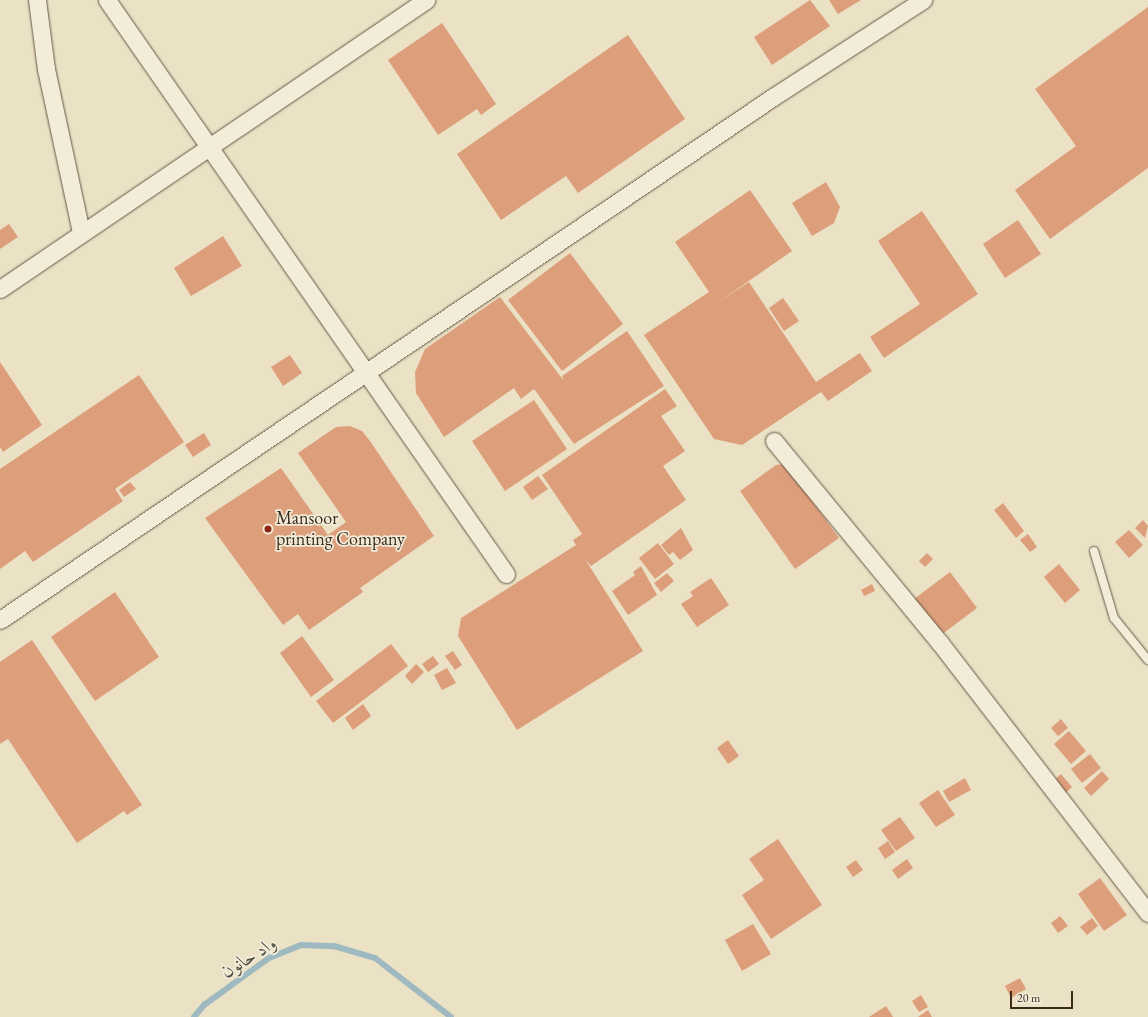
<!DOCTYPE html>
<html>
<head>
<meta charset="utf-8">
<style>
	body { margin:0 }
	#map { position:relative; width:1148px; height:1017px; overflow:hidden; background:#ebe1c5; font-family:"EB Garamond",Amiri,serif }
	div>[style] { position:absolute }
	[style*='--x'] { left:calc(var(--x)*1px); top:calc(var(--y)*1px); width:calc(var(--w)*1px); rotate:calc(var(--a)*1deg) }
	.stream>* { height:6px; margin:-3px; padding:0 3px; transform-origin:3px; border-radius:3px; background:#9ebac0 }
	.building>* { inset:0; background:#dd9e7b }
	.roads { filter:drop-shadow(0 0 1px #665846) drop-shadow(0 0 1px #665846) }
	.service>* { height:8px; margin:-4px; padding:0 4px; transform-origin:4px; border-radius:4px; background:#f2ecd9 }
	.minor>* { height:17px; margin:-8.5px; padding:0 8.5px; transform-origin:8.5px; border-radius:8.5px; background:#f2ecd9 }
	.dots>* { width:11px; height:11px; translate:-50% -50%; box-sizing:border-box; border:2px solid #f2ecd9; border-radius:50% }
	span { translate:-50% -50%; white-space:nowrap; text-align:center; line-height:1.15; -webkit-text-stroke:3.5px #f2ecd9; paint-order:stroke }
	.poi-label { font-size:18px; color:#3a2b1c }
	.left { translate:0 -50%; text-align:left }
	.water-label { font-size:19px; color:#534f45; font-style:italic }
	.scale { position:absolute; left:1010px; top:991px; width:63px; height:18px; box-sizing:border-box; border:2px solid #3a2b1c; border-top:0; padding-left:5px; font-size:12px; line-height:14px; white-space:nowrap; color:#3a2b1c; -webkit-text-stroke:3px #f2ecd9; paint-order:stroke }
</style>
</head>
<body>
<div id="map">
	<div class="stream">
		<div style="--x:194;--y:1017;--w:16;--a:-50"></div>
		<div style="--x:204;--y:1005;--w:80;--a:-35.9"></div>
		<div style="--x:269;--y:958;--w:35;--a:-22"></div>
		<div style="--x:301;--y:945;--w:33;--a:2"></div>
		<div style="--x:334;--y:946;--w:43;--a:16.3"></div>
		<div style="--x:375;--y:958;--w:96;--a:37.8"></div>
	</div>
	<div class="building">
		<div style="clip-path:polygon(810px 0,830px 26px,772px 65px,754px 37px)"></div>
		<div style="clip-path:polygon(829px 0,861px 0,838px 14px)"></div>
		<div style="clip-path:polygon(1148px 7px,1148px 168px,1050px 239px,1015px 190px,1076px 146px,1035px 89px)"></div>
		<div style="clip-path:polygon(442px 23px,496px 104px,481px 115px,477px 109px,438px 135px,388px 60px)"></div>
		<div style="clip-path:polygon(628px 35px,685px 119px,578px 193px,566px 176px,501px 220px,457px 154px)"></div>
		<div style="clip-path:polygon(826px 182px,840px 207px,834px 223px,812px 236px,792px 203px)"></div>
		<div style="clip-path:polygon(750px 190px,792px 251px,717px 303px,749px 282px,816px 382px,860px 353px,872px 371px,828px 401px,821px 392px,742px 445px,714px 439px,644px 335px,709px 292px,675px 242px)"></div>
		<div style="clip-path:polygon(922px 211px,978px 294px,884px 358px,870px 337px,920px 304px,878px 241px)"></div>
		<div style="clip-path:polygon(1018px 220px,1041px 254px,1005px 278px,983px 244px)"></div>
		<div style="clip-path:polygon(9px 224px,18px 237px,0 249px,0 230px)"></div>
		<div style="clip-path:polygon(223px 236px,242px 266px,191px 296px,174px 268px)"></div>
		<div style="clip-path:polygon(570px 253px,623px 324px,562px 371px,508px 300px)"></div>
		<div style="clip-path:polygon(500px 297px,564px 381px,562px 376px,627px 331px,664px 386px,574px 444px,534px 389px,521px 399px,514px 388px,444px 437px,416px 393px,415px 372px,425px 349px)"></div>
		<div style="clip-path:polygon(783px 298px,799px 321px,784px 331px,769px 308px)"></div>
		<div style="clip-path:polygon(290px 355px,302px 373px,283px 386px,271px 367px)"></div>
		<div style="clip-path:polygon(0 362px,42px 425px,3px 452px,0 447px)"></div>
		<div style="clip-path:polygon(139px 375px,184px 442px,115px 489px,123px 501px,33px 562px,25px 551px,0 569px,0 469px)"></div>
		<div style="clip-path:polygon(665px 389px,677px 406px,661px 416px,685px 451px,663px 466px,686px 500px,591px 566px,585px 559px,643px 651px,517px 730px,458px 636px,461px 618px,576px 545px,573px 540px,582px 534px,542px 475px)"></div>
		<div style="clip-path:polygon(534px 400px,567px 449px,505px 491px,472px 441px)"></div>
		<div style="clip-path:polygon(350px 426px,362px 431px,370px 441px,434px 536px,360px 588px,363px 592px,309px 630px,298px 614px,283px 625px,205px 518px,281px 468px,328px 535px,346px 522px,298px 453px,336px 427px)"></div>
		<div style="clip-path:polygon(204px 433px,211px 445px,193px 457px,185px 445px)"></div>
		<div style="clip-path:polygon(785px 464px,839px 538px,795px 569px,740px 491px,776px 465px)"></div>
		<div style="clip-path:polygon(538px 476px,548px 489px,532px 500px,523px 487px)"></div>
		<div style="clip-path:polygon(130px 482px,136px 489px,124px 497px,119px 490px)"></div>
		<div style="clip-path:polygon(1003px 503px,1024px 531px,1016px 538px,994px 510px)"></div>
		<div style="clip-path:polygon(1143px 520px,1148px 526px,1145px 538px,1135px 528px)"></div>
		<div style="clip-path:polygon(681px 528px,693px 550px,680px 560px,673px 552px,669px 555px,661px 545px)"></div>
		<div style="clip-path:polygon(1129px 530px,1143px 545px,1129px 558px,1115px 542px)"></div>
		<div style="clip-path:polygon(1028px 534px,1037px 547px,1030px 552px,1020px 540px)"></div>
		<div style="clip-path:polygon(658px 543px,674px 564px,655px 579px,639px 558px)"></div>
		<div style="clip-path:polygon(927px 553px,933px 559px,925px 567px,919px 561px)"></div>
		<div style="clip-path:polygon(1059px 564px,1080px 590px,1065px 603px,1044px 577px)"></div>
		<div style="clip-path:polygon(641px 566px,657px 595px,628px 615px,612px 591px,635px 575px,633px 572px)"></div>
		<div style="clip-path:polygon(950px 572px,977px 608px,941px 635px,914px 599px)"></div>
		<div style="clip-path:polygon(667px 573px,674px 581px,661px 592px,654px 583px)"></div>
		<div style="clip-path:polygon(711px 578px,729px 605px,697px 627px,681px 604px,693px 596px,690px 592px)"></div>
		<div style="clip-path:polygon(872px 584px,875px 591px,864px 596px,861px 590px)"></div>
		<div style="clip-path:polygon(115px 592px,159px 657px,95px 701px,51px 637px)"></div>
		<div style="clip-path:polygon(302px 636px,334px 680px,311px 697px,280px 653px)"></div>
		<div style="clip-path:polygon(32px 640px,142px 805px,127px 815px,124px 811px,77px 843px,8px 739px,0 744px,0 662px)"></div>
		<div style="clip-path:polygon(391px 644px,408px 666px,333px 723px,316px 701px)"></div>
		<div style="clip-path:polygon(453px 651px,462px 665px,455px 670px,445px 656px)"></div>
		<div style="clip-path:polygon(433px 656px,439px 664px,428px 672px,422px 664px)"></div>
		<div style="clip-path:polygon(416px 664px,424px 672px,412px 684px,405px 676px)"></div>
		<div style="clip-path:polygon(447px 668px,456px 683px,442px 690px,434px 675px)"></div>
		<div style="clip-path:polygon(363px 704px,371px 716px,353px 730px,345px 718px)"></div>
		<div style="clip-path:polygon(1061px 719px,1068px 728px,1058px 736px,1051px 728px)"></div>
		<div style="clip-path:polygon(1069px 731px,1086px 751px,1071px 764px,1054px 744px)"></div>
		<div style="clip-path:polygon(728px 740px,739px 756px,728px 764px,717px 748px)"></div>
		<div style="clip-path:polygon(1090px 754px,1101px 768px,1082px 783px,1071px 769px)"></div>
		<div style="clip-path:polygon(1102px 771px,1109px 779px,1091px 796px,1084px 788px)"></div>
		<div style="clip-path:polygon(1061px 774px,1072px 787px,1064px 795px,1052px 782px)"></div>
		<div style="clip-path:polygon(965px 778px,971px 790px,949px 802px,943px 791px)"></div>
		<div style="clip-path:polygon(938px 790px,955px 815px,936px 827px,919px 803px)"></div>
		<div style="clip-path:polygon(900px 817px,915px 838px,896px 851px,881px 830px)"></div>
		<div style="clip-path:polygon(778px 839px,822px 905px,771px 939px,742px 895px,764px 880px,749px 859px)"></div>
		<div style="clip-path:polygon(888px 841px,895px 852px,885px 859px,878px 848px)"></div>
		<div style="clip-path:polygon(907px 859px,913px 868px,898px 879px,892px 870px)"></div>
		<div style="clip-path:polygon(856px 860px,863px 870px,853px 877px,846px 867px)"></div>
		<div style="clip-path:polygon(1100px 878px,1127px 915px,1104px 931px,1078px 894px)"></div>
		<div style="clip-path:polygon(1060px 916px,1068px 926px,1058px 933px,1051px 923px)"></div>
		<div style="clip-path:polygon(1092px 918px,1098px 926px,1087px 935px,1080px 927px)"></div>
		<div style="clip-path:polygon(753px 924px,771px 954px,742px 971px,725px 940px)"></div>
		<div style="clip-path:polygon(1020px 978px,1026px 989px,1011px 998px,1005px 986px)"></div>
		<div style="clip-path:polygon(921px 995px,928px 1007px,919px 1012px,912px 1001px)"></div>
		<div style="clip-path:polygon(886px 1006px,893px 1017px,869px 1017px)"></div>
		<div style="clip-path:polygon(928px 1010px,932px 1017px,918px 1017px)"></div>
	</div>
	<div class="roads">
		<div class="service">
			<div style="--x:1094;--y:551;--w:70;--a:73.4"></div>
			<div style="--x:1114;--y:618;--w:54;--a:51"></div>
		</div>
		<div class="minor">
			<div style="--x:37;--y:0;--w:70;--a:82.6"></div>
			<div style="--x:46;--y:69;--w:167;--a:77.9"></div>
			<div style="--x:107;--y:0;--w:699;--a:55.2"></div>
			<div style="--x:0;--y:289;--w:515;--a:-34.15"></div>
			<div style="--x:774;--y:441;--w:261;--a:50.6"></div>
			<div style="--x:940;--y:643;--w:341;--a:52.4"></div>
			<div style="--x:0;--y:620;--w:933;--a:-34.08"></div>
			<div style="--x:773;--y:97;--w:179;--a:-32.9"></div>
		</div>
	</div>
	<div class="dots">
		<div style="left:268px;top:529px;background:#8f2418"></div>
	</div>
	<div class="poi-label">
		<span class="left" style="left:276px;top:529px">Mansoor<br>printing Company</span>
	</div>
	<div class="water-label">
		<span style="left:249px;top:957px;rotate:-32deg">واد حانون</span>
	</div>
	<div class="scale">20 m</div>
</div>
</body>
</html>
